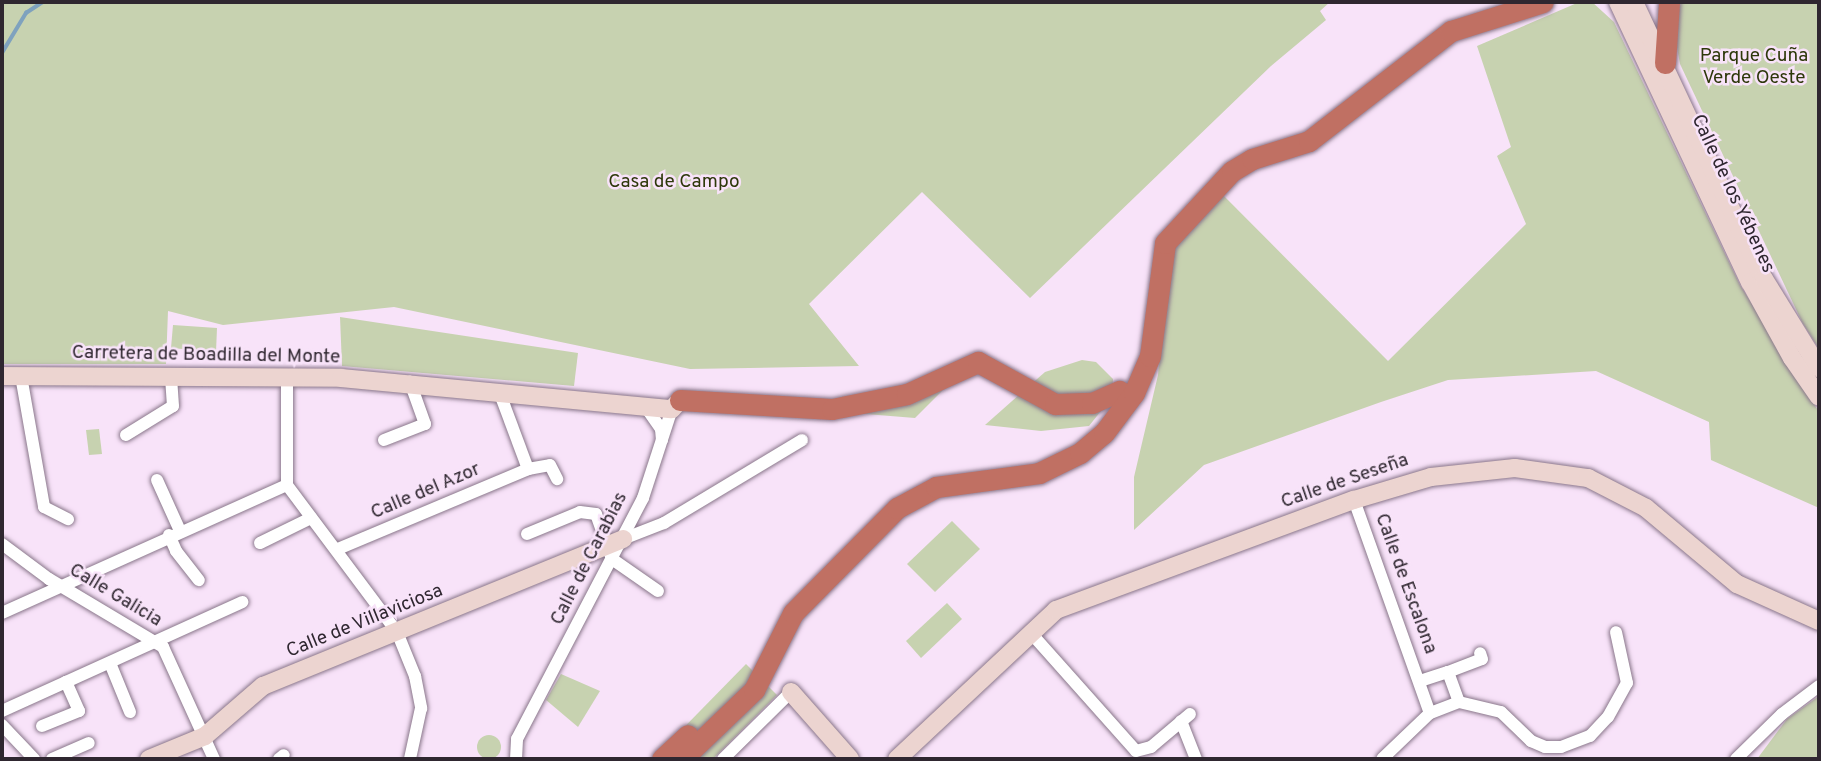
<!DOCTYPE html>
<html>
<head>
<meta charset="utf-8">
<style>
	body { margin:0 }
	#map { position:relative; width:1821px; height:761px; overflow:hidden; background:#f8e3f9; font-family:Overpass,sans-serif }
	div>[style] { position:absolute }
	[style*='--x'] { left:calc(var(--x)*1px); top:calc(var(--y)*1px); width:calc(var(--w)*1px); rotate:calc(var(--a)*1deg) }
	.green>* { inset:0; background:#c7d2b0 }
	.round { border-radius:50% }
	.stream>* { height:3.5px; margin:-1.75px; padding:0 1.75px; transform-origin:1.75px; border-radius:1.75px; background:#7fa2be }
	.roads { filter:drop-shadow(0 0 2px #89768a) drop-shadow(0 0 2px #89768a) }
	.street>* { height:12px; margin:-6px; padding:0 6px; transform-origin:6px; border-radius:6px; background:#fff }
	.secondary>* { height:18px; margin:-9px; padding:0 9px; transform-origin:9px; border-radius:9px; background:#ecd4d0 }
	.highway>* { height:21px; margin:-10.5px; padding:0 10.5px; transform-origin:10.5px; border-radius:10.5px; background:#c07063 }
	span { translate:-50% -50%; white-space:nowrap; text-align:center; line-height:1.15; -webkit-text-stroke:5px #f8e3f9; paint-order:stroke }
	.park-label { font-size:19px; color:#2d380a }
	.street-label { font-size:19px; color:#2f2730 }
	.frame { position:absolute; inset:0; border:4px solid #2f2730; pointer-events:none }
</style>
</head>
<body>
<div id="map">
	<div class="green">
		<div style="clip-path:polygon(2px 2px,1330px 2px,1320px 11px,1326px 20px,1271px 66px,1030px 298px,922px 192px,809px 304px,859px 366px,690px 369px,394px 307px,223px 325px,168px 311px,166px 364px,2px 364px)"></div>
		<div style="clip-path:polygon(1592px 2px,1614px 22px,1740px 285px,1819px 412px,1819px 508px,1711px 460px,1709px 422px,1596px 371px,1448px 380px,1381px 402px,1204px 465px,1134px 530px,1134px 477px,1158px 375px,1169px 254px,1217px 189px,1388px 361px,1526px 224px,1497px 156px,1511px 147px,1477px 46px,1577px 3px)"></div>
		<div style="clip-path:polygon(1681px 2px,1819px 2px,1819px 349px,1802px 322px,1680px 64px,1674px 31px)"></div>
		<div style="clip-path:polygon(340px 317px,578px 353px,574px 386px,342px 366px)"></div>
		<div style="clip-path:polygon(173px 325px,217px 328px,216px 352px,171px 348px)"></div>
		<div style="clip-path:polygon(1082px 360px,1096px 362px,1113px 379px,1112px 397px,1089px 426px,1041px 431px,985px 425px,1045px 372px)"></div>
		<div style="clip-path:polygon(962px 371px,915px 418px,841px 412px)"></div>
		<div style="clip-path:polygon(99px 429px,102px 454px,89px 455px,86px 430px)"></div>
		<div style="clip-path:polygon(952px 521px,980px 549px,935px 592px,907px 564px)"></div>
		<div style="clip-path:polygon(947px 603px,962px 619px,921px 658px,906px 641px)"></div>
		<div style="clip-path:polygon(746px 664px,777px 695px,713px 759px,653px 759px)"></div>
		<div style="clip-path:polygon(561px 674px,600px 691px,578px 727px,546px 700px)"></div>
		<div style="clip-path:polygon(1819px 696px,1819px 759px,1757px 759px,1787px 719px)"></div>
		<div class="round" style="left:477px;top:735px;width:24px;height:24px"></div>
	</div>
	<div class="stream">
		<div style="--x:2;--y:53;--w:47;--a:-59"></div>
		<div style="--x:26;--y:13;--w:20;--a:-33"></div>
	</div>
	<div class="roads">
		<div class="street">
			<div style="--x:21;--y:376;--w:133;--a:80"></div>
			<div style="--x:44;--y:507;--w:27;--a:27"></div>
			<div style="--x:287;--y:377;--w:108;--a:90"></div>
			<div style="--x:287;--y:485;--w:184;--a:53.2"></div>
			<div style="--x:397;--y:632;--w:48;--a:67.8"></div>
			<div style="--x:415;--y:676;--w:33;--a:79"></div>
			<div style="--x:421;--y:708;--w:52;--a:102.2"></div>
			<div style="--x:645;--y:406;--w:28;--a:55"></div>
			<div style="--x:661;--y:429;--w:11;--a:85"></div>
			<div style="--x:126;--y:435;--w:55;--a:-31.7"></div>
			<div style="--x:173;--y:406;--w:30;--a:-94"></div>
			<div style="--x:384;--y:440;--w:44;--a:-21.3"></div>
			<div style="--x:425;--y:424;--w:45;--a:-109.7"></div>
			<div style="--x:528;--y:469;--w:22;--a:-10"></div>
			<div style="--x:550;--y:465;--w:16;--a:63"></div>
			<div style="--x:157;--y:480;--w:56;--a:65.7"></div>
			<div style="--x:1354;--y:500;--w:226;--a:70.4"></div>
			<div style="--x:1430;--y:713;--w:66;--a:136.2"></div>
			<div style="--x:527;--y:534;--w:57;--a:-22.5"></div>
			<div style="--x:580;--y:512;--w:16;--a:7"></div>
			<div style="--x:596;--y:514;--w:48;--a:70.4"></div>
			<div style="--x:612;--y:559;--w:56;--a:34.8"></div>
			<div style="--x:169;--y:535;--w:17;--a:66"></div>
			<div style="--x:176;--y:551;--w:37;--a:52"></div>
			<div style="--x:623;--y:539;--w:44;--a:-21.3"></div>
			<div style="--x:664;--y:523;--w:161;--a:-31"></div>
			<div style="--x:260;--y:543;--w:57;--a:-26.1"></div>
			<div style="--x:2;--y:544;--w:59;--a:36.7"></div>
			<div style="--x:49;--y:579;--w:133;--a:30.8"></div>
			<div style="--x:163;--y:647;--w:123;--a:65.5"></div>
			<div style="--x:338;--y:549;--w:206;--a:-22.8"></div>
			<div style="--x:528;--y:469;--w:83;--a:-110.4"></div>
			<div style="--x:2;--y:613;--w:312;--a:-24.2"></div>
			<div style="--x:1030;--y:632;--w:159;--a:48.3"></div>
			<div style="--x:1136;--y:751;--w:16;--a:-15"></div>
			<div style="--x:1151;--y:747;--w:51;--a:-40.2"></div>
			<div style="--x:110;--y:663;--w:53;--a:67.8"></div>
			<div style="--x:1448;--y:672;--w:36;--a:-21"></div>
			<div style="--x:1482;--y:659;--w:6;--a:-108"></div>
			<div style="--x:1420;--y:681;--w:29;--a:-18"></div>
			<div style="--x:1448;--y:672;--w:32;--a:70"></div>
			<div style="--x:1459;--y:702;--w:31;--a:159"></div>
			<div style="--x:1459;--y:702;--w:43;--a:13.4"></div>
			<div style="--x:1501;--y:712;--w:42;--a:44"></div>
			<div style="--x:1531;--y:741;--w:15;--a:23"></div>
			<div style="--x:1545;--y:747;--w:16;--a:0"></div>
			<div style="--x:1561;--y:747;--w:31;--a:-21"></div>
			<div style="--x:1590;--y:736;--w:26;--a:-47"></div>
			<div style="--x:1608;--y:717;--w:39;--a:-61"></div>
			<div style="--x:1627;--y:683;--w:52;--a:-102.2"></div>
			<div style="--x:2;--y:711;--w:264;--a:-24.4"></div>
			<div style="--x:1181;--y:721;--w:41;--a:68.5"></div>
			<div style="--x:2;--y:725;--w:47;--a:46.7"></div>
			<div style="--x:42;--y:726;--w:40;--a:-22"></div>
			<div style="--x:79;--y:711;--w:32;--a:-114"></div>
			<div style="--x:52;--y:759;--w:40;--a:-23.4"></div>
			<div style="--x:279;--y:759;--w:6;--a:-39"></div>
			<div style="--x:516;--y:759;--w:20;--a:-87"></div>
			<div style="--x:517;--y:739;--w:272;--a:-62.4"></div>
			<div style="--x:643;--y:498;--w:94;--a:-72"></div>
			<div style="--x:723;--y:759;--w:95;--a:-44.6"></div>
			<div style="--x:1736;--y:759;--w:64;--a:-44.4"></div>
			<div style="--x:1782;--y:714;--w:46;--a:-37.1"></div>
		</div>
		<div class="secondary">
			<div style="--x:1618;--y:2;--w:310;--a:64.8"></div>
			<div style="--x:1750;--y:282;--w:87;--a:61.1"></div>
			<div style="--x:1792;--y:358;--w:47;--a:55.3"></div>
			<div style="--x:1634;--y:2;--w:306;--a:64.9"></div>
			<div style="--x:1764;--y:279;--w:105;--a:58.3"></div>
			<div style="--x:2;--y:376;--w:339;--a:0.3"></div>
			<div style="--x:341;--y:378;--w:332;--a:5.4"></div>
			<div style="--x:672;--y:409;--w:12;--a:-48"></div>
			<div style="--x:791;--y:692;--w:89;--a:48.6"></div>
			<div style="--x:149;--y:759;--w:61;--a:-22.3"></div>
			<div style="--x:205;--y:736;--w:77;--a:-40.8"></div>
			<div style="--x:263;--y:686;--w:389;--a:-22.2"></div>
			<div style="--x:897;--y:759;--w:218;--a:-43.1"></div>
			<div style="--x:1056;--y:610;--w:318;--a:-20.3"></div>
			<div style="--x:1354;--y:500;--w:80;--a:-16.6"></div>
			<div style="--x:1431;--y:477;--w:84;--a:-6.1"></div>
			<div style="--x:1515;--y:468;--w:74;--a:7.8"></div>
			<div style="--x:1588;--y:478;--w:65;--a:27.3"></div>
			<div style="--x:1646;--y:508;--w:119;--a:39.9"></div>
			<div style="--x:1737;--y:584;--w:90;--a:24.3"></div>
		</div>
		<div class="highway">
			<div style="--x:1665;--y:63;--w:61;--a:-86.2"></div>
			<div style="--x:680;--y:400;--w:152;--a:3.4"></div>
			<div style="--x:832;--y:409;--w:76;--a:-11.3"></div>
			<div style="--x:907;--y:394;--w:78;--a:-24.3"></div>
			<div style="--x:978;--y:362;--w:88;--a:28.6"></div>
			<div style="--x:1055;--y:404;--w:37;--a:-2"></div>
			<div style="--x:1092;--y:403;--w:30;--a:-24"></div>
			<div style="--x:662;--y:759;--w:35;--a:-43"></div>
			<div style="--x:682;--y:759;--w:100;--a:-43.8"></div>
			<div style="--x:754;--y:690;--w:86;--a:-63.1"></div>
			<div style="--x:793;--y:613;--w:148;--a:-45.3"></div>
			<div style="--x:897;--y:508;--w:44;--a:-28.3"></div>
			<div style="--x:936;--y:487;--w:104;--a:-7.7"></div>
			<div style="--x:1039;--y:473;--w:46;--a:-26"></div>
			<div style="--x:1080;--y:453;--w:31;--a:-40"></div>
			<div style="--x:1104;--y:433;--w:50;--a:-53.1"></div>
			<div style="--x:1134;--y:393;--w:40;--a:-66.6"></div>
			<div style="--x:1150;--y:356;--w:114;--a:-82.4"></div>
			<div style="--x:1165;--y:243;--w:98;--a:-47.1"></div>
			<div style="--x:1232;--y:171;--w:23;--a:-31"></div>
			<div style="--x:1252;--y:159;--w:60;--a:-17.5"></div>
			<div style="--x:1309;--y:141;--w:180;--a:-37.8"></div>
			<div style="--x:1451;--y:31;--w:96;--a:-17.5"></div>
		</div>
	</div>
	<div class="park-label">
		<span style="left:1754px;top:68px">Parque Cuña<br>Verde Oeste</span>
		<span style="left:674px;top:183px">Casa de Campo</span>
	</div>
	<div class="street-label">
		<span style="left:1732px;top:194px;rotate:65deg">Calle de los Yébenes</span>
		<span style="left:206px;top:356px;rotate:1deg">Carretera de Boadilla del Monte</span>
		<span style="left:1345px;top:482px;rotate:-19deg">Calle de Seseña</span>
		<span style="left:426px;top:492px;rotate:-23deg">Calle del Azor</span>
		<span style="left:590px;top:559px;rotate:-63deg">Calle de Carabias</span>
		<span style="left:1405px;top:584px;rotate:70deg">Calle de Escalona</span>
		<span style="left:115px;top:596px;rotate:31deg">Calle Galicia</span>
		<span style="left:365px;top:622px;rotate:-22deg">Calle de Villaviciosa</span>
	</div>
	<div class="frame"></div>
</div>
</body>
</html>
